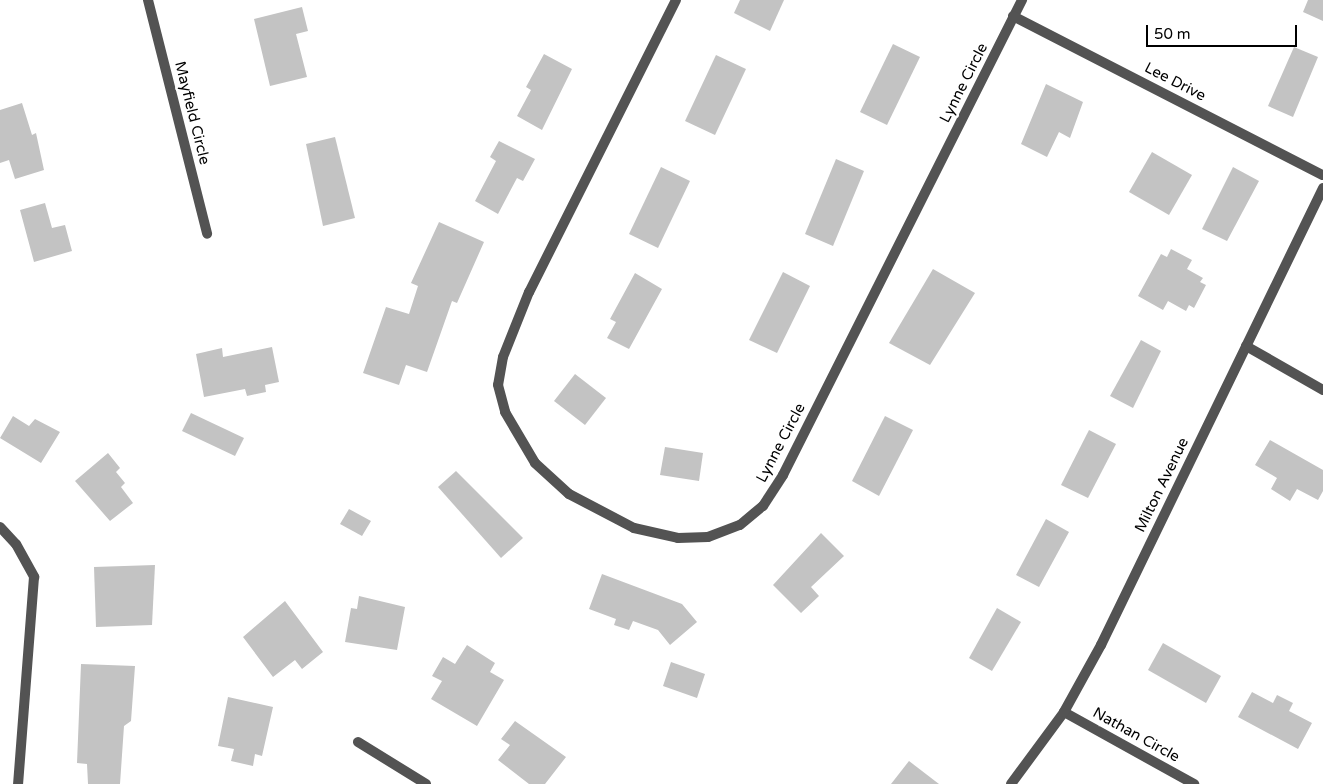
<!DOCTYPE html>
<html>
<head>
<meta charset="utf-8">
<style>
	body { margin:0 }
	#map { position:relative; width:1323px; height:784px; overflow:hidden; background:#fff; font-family:"Varela Round",sans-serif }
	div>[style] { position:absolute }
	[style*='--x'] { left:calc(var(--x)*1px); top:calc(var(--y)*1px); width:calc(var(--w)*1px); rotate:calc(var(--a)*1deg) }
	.building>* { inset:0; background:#c3c3c3 }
	.minor>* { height:10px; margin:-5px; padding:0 5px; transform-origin:5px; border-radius:5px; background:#535353 }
	.tertiary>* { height:10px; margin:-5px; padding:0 5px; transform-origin:5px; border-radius:5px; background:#535353 }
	span { translate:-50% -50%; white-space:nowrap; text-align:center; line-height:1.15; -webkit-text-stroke:5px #fff; paint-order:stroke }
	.street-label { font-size:15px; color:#000 }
	.scale { position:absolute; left:1146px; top:25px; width:151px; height:22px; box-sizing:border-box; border:2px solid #000; border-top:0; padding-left:6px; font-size:15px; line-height:18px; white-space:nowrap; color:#000; -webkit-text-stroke:4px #fff; paint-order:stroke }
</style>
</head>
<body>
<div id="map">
	<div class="building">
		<div style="clip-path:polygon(740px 0,784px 0,770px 31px,734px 13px)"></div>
		<div style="clip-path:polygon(1308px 0,1323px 0,1323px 21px,1303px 12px)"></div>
		<div style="clip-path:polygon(302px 7px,308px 31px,296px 34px,307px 77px,270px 86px,254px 19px)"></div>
		<div style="clip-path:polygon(893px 44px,920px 57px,887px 125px,860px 112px)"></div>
		<div style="clip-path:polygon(1294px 47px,1318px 57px,1293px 117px,1268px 106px)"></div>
		<div style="clip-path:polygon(544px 54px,572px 69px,542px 130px,517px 116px,531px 90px,526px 87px)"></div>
		<div style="clip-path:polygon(716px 55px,746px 69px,715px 135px,685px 121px)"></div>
		<div style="clip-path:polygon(1046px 84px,1083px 102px,1070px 138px,1059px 132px,1047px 157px,1021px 144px)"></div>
		<div style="clip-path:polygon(22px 103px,32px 135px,36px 133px,44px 170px,15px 179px,9px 160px,0 163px,0 110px)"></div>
		<div style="clip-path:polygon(335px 137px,355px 218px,323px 226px,306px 144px)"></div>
		<div style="clip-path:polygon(499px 141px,535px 159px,523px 181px,517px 178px,498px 214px,475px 201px,496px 161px,490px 157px)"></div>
		<div style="clip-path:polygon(1152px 152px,1192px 175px,1169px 215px,1129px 192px)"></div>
		<div style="clip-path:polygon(836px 159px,864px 171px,833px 246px,805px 234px)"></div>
		<div style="clip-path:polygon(661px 167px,690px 181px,658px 248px,629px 234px)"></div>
		<div style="clip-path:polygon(1233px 167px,1259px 181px,1227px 241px,1202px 229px)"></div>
		<div style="clip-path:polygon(45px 203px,52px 228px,65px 225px,72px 251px,34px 262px,20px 210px)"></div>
		<div style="clip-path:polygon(439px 222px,484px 242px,457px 303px,452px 301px,427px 372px,406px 365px,399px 385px,363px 373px,386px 307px,409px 314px,418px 286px,411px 283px)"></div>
		<div style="clip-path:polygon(1171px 249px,1192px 260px,1187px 269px,1203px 278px,1200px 282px,1206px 285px,1194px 308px,1189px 305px,1186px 311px,1168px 301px,1163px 310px,1138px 296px,1161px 254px,1167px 257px)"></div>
		<div style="clip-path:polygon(933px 269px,975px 293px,930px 365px,889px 343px)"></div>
		<div style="clip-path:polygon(783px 272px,810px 286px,777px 353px,749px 340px)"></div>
		<div style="clip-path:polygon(635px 273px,662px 289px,629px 349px,607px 338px,616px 322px,610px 319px)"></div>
		<div style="clip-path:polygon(1141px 340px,1161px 351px,1133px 408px,1110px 396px)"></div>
		<div style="clip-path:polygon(272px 347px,279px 382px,265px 385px,266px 392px,247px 396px,245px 389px,204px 397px,196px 354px,222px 348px,223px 357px)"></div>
		<div style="clip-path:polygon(575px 374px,606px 398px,585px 425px,554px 401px)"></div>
		<div style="clip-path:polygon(191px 413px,244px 438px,235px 456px,182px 431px)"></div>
		<div style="clip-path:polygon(13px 416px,29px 426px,35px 419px,60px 432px,41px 463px,0 438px)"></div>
		<div style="clip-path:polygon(885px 416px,913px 430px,879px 496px,852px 481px)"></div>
		<div style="clip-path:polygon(1089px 430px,1116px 444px,1088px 498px,1061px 485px)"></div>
		<div style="clip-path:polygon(1270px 440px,1323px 470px,1323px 491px,1318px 500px,1297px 489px,1290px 501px,1271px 489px,1277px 478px,1255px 465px)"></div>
		<div style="clip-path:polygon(665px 447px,703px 453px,699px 481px,660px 475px)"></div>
		<div style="clip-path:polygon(108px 453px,120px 468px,116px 472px,125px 483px,121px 487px,133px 503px,110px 521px,75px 481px)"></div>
		<div style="clip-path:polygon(456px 471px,523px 538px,501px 558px,438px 487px)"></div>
		<div style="clip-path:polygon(349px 509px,371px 521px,362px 536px,340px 524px)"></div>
		<div style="clip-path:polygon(1046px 519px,1069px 532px,1039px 587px,1016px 575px)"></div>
		<div style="clip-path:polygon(821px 533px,844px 556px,811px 587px,819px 596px,801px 613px,773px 585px)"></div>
		<div style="clip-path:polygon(155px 565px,152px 625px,96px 627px,94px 567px)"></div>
		<div style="clip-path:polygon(602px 574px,682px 604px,697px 622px,670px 645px,658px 630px,633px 621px,629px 630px,614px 625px,616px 619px,589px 609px)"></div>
		<div style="clip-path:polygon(359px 596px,405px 607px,397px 650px,345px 642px,351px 608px,357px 609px)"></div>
		<div style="clip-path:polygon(285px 601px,323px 652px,302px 669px,295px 660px,273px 677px,243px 637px)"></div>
		<div style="clip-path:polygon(997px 608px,1021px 622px,992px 671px,969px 658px)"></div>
		<div style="clip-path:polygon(1163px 643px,1221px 676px,1206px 703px,1148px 670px)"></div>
		<div style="clip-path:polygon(467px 645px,495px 663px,490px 672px,504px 680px,477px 726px,431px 699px,442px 681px,432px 676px,443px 657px,455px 664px)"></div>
		<div style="clip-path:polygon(671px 662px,705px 674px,697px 698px,663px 686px)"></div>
		<div style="clip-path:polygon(81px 664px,135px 666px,131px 721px,124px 726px,120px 784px,88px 784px,87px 764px,77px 763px)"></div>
		<div style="clip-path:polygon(1252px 692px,1273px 703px,1277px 695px,1293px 703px,1289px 711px,1312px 723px,1298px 749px,1238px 717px)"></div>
		<div style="clip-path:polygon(228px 697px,273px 707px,262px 756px,255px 754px,253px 766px,231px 761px,234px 749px,218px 746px)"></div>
		<div style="clip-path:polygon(515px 721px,566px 757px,545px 784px,529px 784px,498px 760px,510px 745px,501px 739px)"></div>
		<div style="clip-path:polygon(909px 761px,939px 784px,891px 784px)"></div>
	</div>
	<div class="minor">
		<div style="--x:148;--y:0;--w:241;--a:75.8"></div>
		<div style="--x:676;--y:0;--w:327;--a:116.7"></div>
		<div style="--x:529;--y:292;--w:70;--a:111.8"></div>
		<div style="--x:503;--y:357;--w:28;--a:100"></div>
		<div style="--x:498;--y:385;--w:28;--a:75"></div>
		<div style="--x:505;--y:412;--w:59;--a:59.5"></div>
		<div style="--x:535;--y:463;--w:46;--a:42.4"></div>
		<div style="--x:569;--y:494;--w:73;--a:27.6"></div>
		<div style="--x:634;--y:528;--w:45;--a:12.8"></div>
		<div style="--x:678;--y:538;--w:30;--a:-2"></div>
		<div style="--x:708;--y:537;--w:34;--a:-21"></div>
		<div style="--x:740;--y:525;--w:30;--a:-40"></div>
		<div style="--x:763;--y:506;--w:37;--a:-57"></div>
		<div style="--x:783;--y:475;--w:532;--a:-63.29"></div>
		<div style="--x:1013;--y:16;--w:348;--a:27.2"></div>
		<div style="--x:1246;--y:346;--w:89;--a:29.7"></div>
		<div style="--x:0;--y:527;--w:23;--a:47"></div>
		<div style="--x:16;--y:544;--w:38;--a:61"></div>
		<div style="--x:34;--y:577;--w:208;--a:94.4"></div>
		<div style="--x:1064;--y:712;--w:149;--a:29"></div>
		<div style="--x:358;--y:742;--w:80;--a:31.7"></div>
	</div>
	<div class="tertiary">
		<div style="--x:1011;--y:784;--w:89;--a:-53.6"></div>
		<div style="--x:1064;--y:712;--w:77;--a:-61.1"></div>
		<div style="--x:1101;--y:645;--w:508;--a:-64.09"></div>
	</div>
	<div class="street-label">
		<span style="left:1175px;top:82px;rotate:27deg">Lee Drive</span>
		<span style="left:964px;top:83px;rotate:-63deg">Lynne Circle</span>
		<span style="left:192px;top:113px;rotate:76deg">Mayfield Circle</span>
		<span style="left:781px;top:443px;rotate:-62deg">Lynne Circle</span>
		<span style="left:1162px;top:485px;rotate:-64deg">Milton Avenue</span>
		<span style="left:1136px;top:735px;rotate:29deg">Nathan Circle</span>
	</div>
	<div class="scale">50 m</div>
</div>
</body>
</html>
